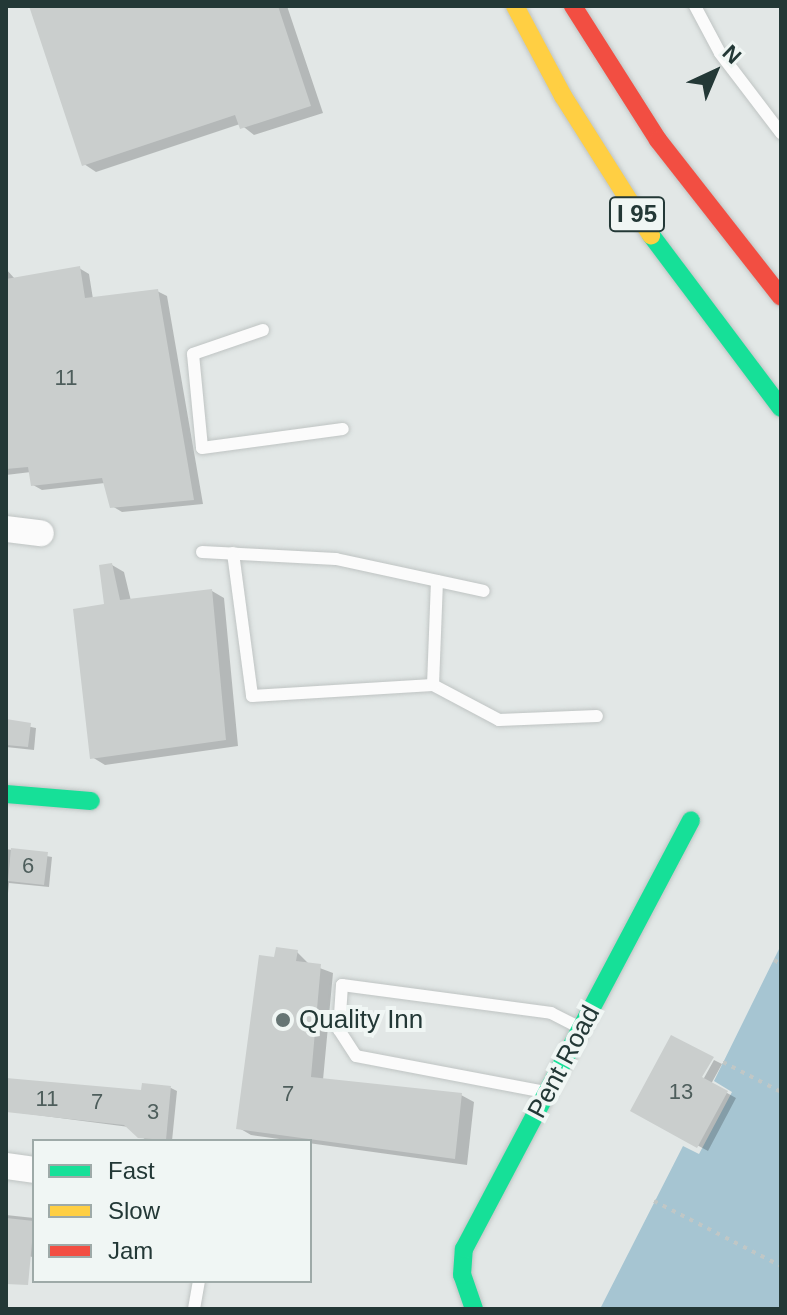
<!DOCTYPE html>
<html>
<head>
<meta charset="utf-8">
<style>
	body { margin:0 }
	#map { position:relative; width:787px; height:1315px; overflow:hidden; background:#e2e7e6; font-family:Helvetica,sans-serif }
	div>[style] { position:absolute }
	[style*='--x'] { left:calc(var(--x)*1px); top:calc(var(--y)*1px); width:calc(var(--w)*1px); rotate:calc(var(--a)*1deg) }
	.water>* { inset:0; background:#a6c5d2 }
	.shadow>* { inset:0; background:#0003 }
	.building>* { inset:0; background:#cacecd }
	.path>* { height:4px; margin-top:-2px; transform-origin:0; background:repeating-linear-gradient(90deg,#c0c7c6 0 4px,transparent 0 10px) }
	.roads { filter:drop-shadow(0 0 2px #bfc4c3) drop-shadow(0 0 2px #bfc4c3) }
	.lane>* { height:12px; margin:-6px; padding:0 6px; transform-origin:6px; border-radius:6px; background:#fbfbfb }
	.street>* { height:26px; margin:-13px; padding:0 13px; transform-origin:13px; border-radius:13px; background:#fbfbfb }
	.fast>* { height:18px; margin:-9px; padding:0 9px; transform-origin:9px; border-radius:9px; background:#16e098 }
	.slow>* { height:18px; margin:-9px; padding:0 9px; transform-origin:9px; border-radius:9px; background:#ffcf43 }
	.jam>* { height:18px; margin:-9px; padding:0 9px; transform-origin:9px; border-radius:9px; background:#f24e42 }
	.dots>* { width:22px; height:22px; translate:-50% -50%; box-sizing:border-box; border:4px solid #f0f6f4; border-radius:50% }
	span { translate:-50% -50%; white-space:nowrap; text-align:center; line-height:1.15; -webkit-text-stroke:8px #f0f6f4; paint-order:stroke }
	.number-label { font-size:22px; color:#4e5e5c }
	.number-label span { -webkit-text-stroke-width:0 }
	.shield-label span { padding:2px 6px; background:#f0f6f4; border:2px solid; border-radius:6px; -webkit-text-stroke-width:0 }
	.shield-label { font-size:24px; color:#233836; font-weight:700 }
	.poi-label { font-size:26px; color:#233836 }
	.left { translate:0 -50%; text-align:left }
	.street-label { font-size:26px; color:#233836 }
	.frame { position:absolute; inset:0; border:8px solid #233836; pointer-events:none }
	.legend { position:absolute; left:32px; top:1139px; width:280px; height:144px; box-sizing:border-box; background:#f0f6f4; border:2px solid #9eaaa8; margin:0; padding:10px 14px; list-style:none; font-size:24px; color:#233836 }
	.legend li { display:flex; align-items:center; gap:16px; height:40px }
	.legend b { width:40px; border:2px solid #9eaaa8 }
	.north { position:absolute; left:675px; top:32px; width:80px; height:80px; -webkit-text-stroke:6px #f0f6f4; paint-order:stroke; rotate:44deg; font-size:22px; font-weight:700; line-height:32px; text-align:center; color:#233836 }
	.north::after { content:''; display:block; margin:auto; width:28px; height:36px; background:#233836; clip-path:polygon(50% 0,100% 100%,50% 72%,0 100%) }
</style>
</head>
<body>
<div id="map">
	<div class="water">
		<div style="clip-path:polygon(781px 945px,781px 1309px,600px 1309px,683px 1146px,699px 1154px,732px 1092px,714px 1081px)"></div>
	</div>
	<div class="shadow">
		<div style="clip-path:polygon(31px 6px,287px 6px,323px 113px,254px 135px,240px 124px,96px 172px,84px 164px)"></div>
		<div style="clip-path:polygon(79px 268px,89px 274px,93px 299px,157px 291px,167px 296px,203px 504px,122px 512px,112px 506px,105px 483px,42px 490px,33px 485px,31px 472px,6px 475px,6px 269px,15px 279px)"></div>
		<div style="clip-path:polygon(112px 565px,124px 572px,131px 601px,212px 591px,224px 598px,238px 746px,105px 765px,92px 757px)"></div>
		<div style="clip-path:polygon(6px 722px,36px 728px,34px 750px,6px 747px)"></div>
		<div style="clip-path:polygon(6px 849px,52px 857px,49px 887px,9px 883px,6px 914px)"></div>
		<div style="clip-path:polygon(297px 952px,309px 964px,333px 973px,323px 1080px,461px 1095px,474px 1102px,467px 1165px,251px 1135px,239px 1128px,276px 960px)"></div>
		<div style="clip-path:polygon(714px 1060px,722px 1064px,711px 1084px,736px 1098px,708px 1151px,632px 1110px,699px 1087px)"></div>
		<div style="clip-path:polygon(6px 1067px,7px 1080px,143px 1092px,171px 1088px,177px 1091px,172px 1141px,146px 1140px,129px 1127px,6px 1111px)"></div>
		<div style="clip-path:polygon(6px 1215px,34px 1218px,34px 1258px,6px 1245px)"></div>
	</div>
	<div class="building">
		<div style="clip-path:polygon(29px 6px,278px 6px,311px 106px,240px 129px,235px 115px,82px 166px)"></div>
		<div style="clip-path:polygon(80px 266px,85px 298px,158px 289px,194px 500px,110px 508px,102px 478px,31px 486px,28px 467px,6px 469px,6px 279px)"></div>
		<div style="clip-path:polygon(112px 563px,120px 600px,212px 589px,226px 740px,90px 759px,73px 609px,104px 604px,99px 565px)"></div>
		<div style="clip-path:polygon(6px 719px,31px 723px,28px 747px,6px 745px)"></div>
		<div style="clip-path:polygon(11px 848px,48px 852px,44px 885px,8px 881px)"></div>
		<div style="clip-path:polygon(276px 947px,298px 950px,296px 961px,321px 964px,311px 1077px,462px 1093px,455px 1159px,236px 1129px,259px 955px,274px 957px)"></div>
		<div style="clip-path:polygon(671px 1035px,714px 1057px,702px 1077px,728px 1091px,697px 1148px,630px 1111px)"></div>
		<div style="clip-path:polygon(6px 1078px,141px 1090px,142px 1083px,171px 1086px,166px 1140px,138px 1138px,124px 1125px,6px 1112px)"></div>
		<div style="clip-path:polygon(6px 1218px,34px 1221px,28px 1285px,6px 1284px)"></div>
	</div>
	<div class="path">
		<div style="--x:774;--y:960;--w:8;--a:30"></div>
		<div style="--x:723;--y:1062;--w:65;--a:27.3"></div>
		<div style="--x:654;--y:1201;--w:143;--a:27.1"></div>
	</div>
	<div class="roads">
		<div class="lane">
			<div style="--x:695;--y:6;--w:53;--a:62"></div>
			<div style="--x:720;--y:53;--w:101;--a:52.7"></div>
			<div style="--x:263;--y:330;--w:74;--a:161.1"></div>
			<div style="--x:193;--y:354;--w:94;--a:84.5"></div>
			<div style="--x:202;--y:448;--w:142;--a:-7.7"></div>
			<div style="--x:202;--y:552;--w:134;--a:3"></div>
			<div style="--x:336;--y:559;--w:151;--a:12.2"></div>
			<div style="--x:233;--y:553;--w:144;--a:82.4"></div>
			<div style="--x:252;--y:696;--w:181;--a:-3.5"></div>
			<div style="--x:433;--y:685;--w:75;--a:27.9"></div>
			<div style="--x:499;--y:720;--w:98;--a:-2.3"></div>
			<div style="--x:433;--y:685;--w:104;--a:-87.8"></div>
			<div style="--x:545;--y:1092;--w:192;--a:-169.2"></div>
			<div style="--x:356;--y:1056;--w:31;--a:-123"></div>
			<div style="--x:339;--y:1030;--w:45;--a:-86.2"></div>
			<div style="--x:342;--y:985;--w:211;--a:7.6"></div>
			<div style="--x:551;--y:1013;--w:29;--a:27"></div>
			<div style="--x:194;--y:1309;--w:28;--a:-80"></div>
		</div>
		<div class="street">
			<div style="--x:6;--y:529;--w:35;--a:7"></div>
			<div style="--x:6;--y:1166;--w:28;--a:8"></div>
		</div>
		<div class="fast">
			<div style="--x:651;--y:235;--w:216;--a:53.1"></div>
			<div style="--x:6;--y:794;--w:85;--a:4.7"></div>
			<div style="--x:474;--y:1309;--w:36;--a:-109"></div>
			<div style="--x:462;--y:1275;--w:26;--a:-86"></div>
			<div style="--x:464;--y:1249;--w:485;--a:-62.1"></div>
		</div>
		<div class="slow">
			<div style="--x:515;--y:6;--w:102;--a:61.9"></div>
			<div style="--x:563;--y:96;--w:165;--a:57.7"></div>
		</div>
		<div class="jam">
			<div style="--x:573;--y:6;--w:159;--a:57.6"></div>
			<div style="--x:658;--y:140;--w:199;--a:51.9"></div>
		</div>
	</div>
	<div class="dots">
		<div style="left:283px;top:1020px;background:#667574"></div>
	</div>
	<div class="number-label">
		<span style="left:66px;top:378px">11</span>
		<span style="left:28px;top:866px">6</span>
		<span style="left:681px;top:1092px">13</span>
		<span style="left:288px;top:1094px">7</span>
		<span style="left:47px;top:1099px">11</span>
		<span style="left:97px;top:1102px">7</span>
		<span style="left:153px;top:1112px">3</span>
	</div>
	<div class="shield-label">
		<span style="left:637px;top:214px">I 95</span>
	</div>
	<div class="poi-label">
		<span class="left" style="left:299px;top:1020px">Quality Inn</span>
	</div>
	<div class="street-label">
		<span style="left:564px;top:1062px;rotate:-62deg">Pent Road</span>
	</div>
	<div class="frame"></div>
	<ul class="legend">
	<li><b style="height:10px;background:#16e098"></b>Fast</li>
	<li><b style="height:10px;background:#ffcf43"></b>Slow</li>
	<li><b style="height:10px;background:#f24e42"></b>Jam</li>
	</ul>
	<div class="north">N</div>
</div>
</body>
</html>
